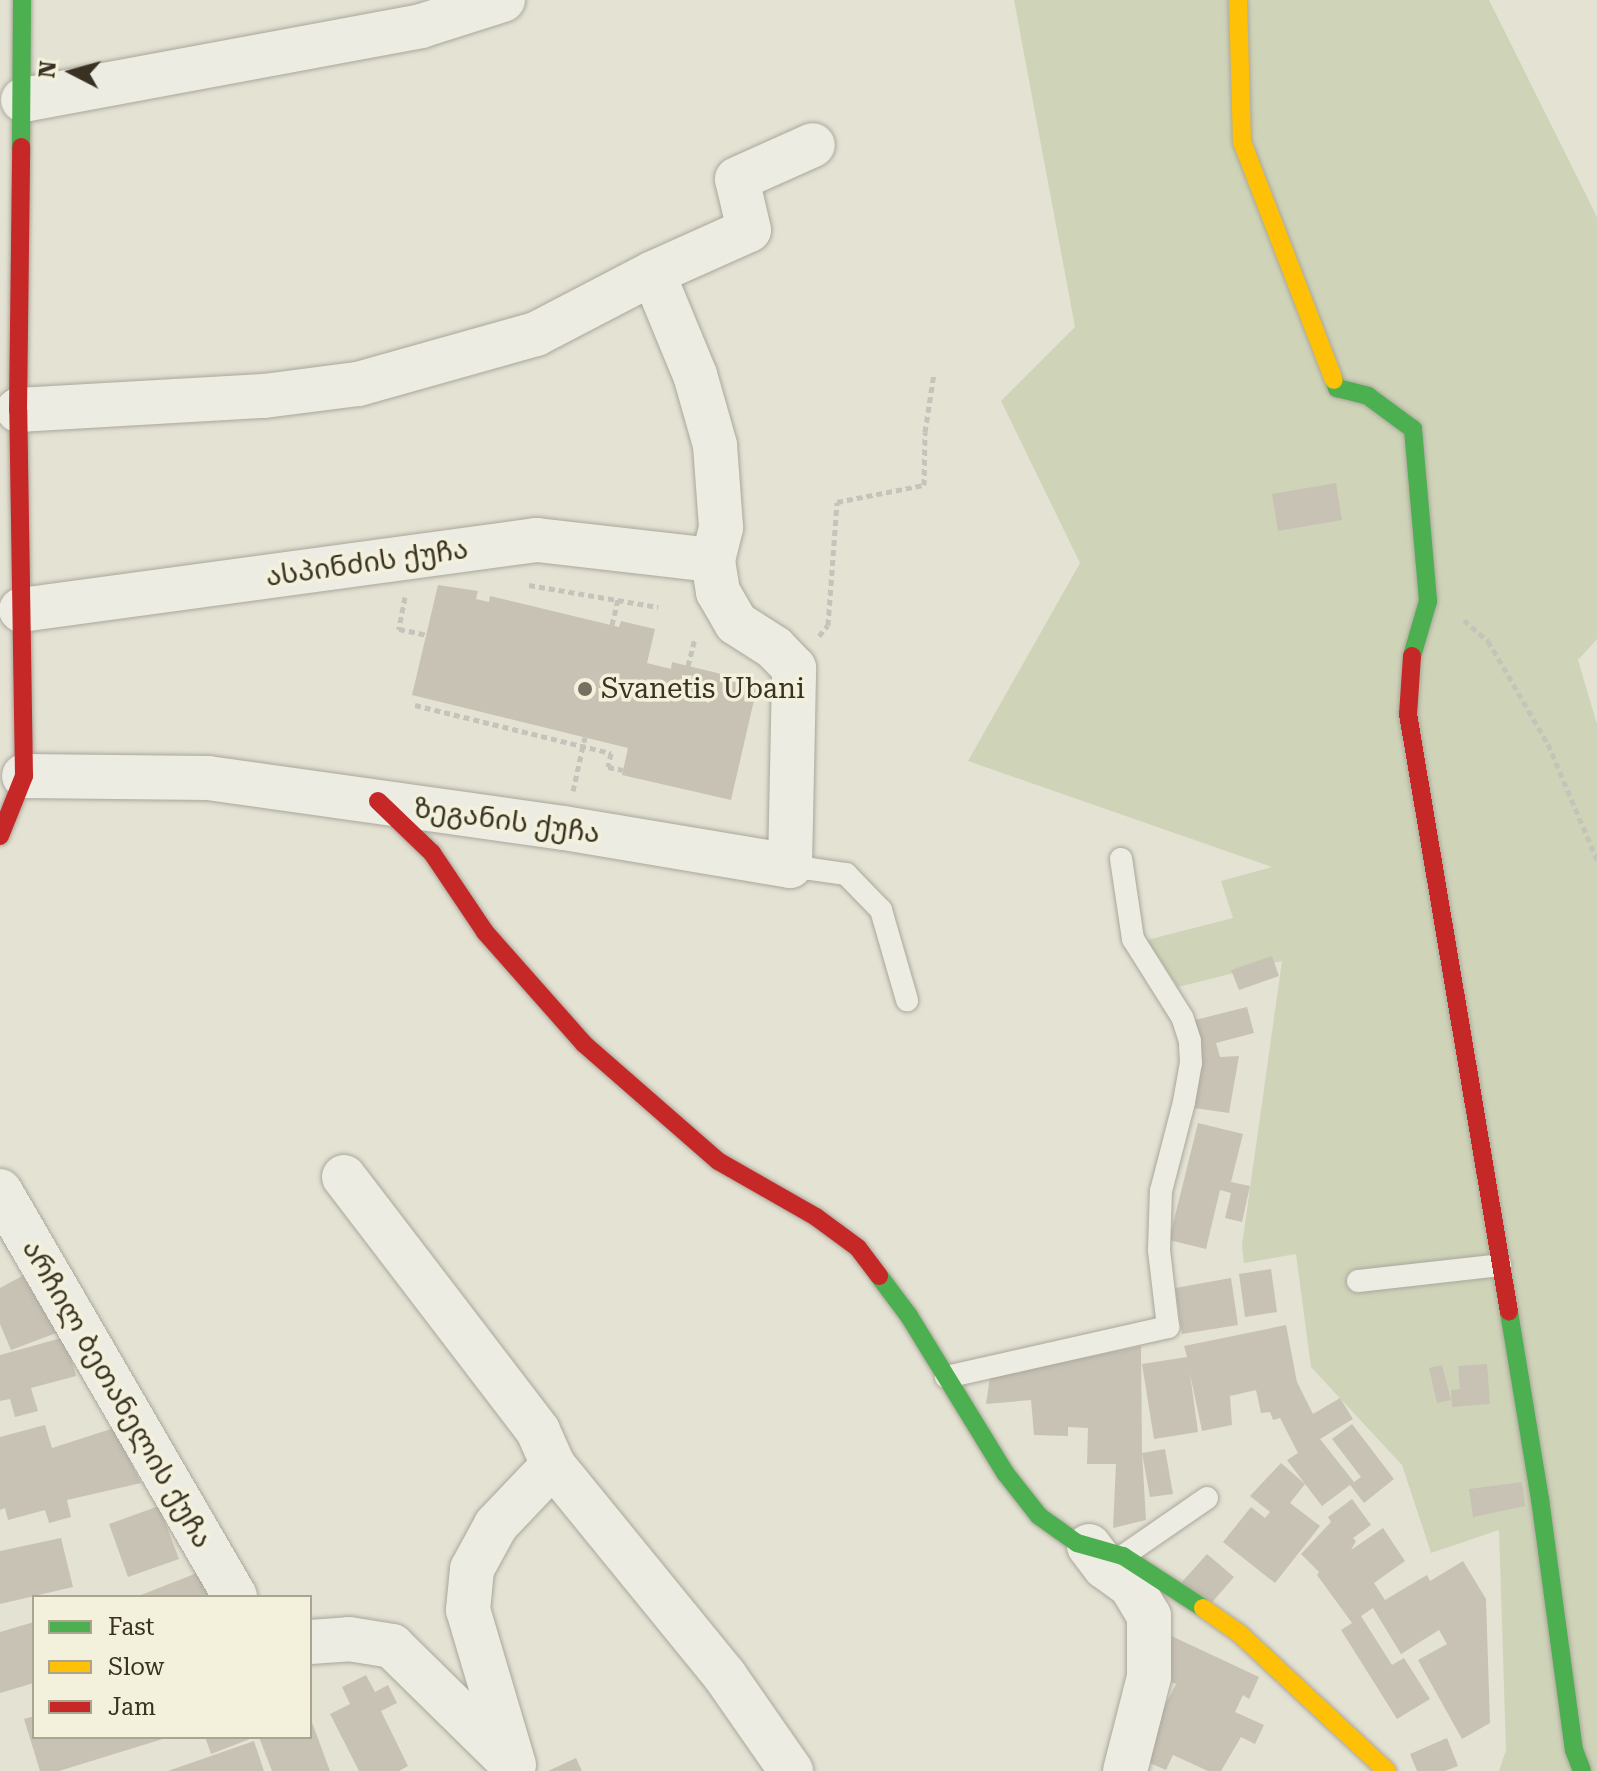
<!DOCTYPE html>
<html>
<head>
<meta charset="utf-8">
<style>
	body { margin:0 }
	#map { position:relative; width:1597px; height:1771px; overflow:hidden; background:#e4e2d3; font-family:"Roboto Serif","Noto Sans Georgian",serif }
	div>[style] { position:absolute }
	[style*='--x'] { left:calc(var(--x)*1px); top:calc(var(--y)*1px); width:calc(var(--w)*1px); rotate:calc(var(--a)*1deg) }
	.green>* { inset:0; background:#cfd4b8 }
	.building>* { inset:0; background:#c8c2b4 }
	.path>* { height:5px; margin-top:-2.5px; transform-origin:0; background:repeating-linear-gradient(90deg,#c6c3ba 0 6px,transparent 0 10px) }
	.roads { filter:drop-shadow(0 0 2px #aaa79b) drop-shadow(0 0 2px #aaa79b) }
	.lane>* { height:22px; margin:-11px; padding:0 11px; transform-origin:11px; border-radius:11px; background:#edece3 }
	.street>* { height:44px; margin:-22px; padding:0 22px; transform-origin:22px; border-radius:22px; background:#edece3 }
	.fast>* { height:18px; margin:-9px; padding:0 9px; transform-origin:9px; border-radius:9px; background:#4caf50 }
	.slow>* { height:18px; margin:-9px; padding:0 9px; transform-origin:9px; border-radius:9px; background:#ffc107 }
	.jam>* { height:18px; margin:-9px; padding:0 9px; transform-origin:9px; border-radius:9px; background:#c62828 }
	.dots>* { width:22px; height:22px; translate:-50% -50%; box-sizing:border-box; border:4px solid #f3f1db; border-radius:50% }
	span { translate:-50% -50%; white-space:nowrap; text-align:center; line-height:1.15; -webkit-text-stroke:7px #f3f1db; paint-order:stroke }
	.street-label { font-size:28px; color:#393223 }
	.poi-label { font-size:28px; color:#393223 }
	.left { translate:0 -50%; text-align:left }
	.legend { position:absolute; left:32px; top:1595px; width:280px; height:144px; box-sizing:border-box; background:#f3f1db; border:2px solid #a9a591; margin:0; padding:10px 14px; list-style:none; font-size:24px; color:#393223 }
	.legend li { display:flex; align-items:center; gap:16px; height:40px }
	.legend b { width:40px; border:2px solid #a9a591 }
	.north { position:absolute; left:32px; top:32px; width:80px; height:80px; -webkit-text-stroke:6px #f3f1db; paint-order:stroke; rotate:276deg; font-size:22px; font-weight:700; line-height:32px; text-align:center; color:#393223 }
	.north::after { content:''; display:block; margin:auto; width:28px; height:36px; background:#393223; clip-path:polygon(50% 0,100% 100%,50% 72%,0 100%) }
</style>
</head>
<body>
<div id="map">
	<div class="green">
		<div style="clip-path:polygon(1014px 0,1489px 0,1597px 217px,1597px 639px,1578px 660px,1597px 724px,1597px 1771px,1499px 1771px,1506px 1750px,1499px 1530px,1431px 1553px,1402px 1465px,1311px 1367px,1296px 1254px,1244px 1263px,1242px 1245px,1282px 961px,1178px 987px,1147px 940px,1233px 918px,1221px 881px,1272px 867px,968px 761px,1080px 563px,1001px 401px,1075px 327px)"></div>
	</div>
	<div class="building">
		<div style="clip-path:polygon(1336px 483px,1342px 520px,1278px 531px,1272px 494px)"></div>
		<div style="clip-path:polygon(438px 585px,478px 591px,476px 599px,489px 602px,490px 596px,619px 627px,621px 621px,655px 629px,647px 663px,671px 669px,672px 662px,758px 683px,731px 800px,622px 775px,628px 748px,412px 695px)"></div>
		<div style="clip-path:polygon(1272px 956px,1279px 976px,1239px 990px,1231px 970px)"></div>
		<div style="clip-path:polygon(1247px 1007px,1254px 1033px,1216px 1043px,1220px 1057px,1239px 1056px,1229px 1113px,1194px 1108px,1191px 1021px)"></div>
		<div style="clip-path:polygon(1198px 1123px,1243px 1134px,1231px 1182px,1250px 1186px,1242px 1222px,1225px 1218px,1231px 1193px,1220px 1190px,1206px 1249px,1169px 1240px)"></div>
		<div style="clip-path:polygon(1271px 1269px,1277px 1312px,1245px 1317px,1239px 1274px)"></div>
		<div style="clip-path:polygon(24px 1275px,59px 1332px,11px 1350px,0 1324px,0 1288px)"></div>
		<div style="clip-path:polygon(1231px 1278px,1238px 1325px,1182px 1334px,1175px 1288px)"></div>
		<div style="clip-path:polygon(1286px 1325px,1297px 1382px,1313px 1414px,1340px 1398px,1353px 1419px,1320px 1439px,1354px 1482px,1361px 1477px,1332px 1439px,1352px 1424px,1394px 1479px,1364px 1503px,1350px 1485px,1322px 1506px,1305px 1484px,1290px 1503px,1320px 1526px,1275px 1583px,1223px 1542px,1251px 1507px,1265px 1518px,1270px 1512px,1250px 1496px,1281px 1463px,1305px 1484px,1287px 1460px,1298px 1453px,1280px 1418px,1273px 1420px,1270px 1412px,1261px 1413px,1256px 1390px,1230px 1396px,1232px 1425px,1202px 1431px,1190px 1374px,1198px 1432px,1154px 1439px,1142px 1364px,1187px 1357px,1184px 1346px)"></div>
		<div style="clip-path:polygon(65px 1337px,76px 1376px,31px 1388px,38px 1411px,15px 1417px,10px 1399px,0 1401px,0 1355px)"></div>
		<div style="clip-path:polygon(1141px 1346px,1142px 1453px,1165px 1449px,1173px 1494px,1150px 1497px,1142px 1453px,1146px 1520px,1113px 1528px,1116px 1464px,1087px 1464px,1088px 1428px,1068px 1427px,1068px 1436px,1034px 1435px,1031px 1400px,986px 1404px,990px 1377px)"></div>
		<div style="clip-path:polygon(1487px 1364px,1490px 1404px,1452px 1407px,1451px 1390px,1460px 1389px,1458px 1366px)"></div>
		<div style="clip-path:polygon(1442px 1365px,1451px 1400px,1437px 1403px,1429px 1368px)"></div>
		<div style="clip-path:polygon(45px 1425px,52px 1448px,114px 1428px,141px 1483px,67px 1500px,71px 1517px,49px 1523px,45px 1510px,8px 1520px,5px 1508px,0 1510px,0 1437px)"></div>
		<div style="clip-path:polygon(1522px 1482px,1525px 1506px,1473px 1517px,1469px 1489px)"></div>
		<div style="clip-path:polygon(1352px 1499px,1371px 1525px,1353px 1538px,1356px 1541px,1351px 1550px,1383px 1528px,1405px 1561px,1374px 1583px,1385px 1600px,1427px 1575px,1430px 1581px,1463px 1561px,1486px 1599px,1490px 1723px,1462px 1739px,1418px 1660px,1447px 1644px,1439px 1630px,1401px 1654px,1373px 1608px,1361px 1616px,1392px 1665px,1404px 1658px,1430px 1699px,1397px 1719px,1341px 1630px,1352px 1623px,1317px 1575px,1319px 1572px,1301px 1554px,1331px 1522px,1328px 1517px)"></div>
		<div style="clip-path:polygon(159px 1506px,179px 1559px,128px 1577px,109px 1524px)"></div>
		<div style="clip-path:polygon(61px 1538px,73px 1587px,0 1604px,0 1551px)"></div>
		<div style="clip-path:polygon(1207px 1554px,1234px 1577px,1208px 1607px,1181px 1583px)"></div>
		<div style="clip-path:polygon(202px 1571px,212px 1597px,136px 1597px)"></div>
		<div style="clip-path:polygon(34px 1622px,34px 1683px,0 1693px,0 1632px)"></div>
		<div style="clip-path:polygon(1163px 1632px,1259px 1677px,1249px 1699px,1243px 1695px,1235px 1712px,1264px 1725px,1255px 1744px,1241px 1737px,1221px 1771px,1208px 1771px,1173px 1755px,1166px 1770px,1138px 1758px,1176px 1684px,1161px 1678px)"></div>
		<div style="clip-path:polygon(366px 1675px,375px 1692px,388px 1685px,397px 1703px,381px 1711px,408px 1766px,399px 1771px,359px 1771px,330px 1714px,350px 1704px,342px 1687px)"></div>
		<div style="clip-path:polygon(34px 1716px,34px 1737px,166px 1738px,59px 1771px,40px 1771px,24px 1719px)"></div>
		<div style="clip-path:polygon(310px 1717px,330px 1771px,272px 1771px,259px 1737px,310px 1737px)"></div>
		<div style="clip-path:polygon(205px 1737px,255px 1737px,211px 1754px)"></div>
		<div style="clip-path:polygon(1447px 1738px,1458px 1766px,1445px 1771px,1417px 1771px,1410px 1754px)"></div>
		<div style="clip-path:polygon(254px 1741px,264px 1771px,168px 1771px)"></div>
		<div style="clip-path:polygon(576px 1758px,582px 1771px,548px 1771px)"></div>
	</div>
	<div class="path">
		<div style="--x:529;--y:585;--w:131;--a:9.7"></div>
		<div style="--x:405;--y:597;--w:33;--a:101"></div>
		<div style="--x:399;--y:629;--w:29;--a:12"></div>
		<div style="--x:1464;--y:620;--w:32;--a:41"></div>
		<div style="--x:1488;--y:641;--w:119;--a:59.8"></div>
		<div style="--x:1548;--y:744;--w:126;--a:67.1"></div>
		<div style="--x:612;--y:625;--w:26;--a:-77"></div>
		<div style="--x:819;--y:636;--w:14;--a:-51"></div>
		<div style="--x:828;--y:625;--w:123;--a:-85.8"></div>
		<div style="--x:837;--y:502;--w:89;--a:-11.1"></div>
		<div style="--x:924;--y:485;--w:53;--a:-88.9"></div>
		<div style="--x:925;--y:432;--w:60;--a:-81.3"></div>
		<div style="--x:688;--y:666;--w:29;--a:-76"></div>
		<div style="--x:415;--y:705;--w:202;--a:13.8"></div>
		<div style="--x:611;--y:753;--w:14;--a:102"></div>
		<div style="--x:608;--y:767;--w:15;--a:11"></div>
		<div style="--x:573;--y:791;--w:55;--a:-77.5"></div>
	</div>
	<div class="roads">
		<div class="lane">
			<div style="--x:790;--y:866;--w:57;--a:8.1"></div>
			<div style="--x:846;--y:874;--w:50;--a:45.8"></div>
			<div style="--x:881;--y:910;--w:94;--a:73.9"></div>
			<div style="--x:1358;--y:1281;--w:143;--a:-6.4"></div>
			<div style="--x:946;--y:1377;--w:228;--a:-12.7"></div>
			<div style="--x:1168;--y:1327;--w:78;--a:-96.7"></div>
			<div style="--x:1159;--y:1250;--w:59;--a:-88.1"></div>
			<div style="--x:1161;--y:1191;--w:92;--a:-75.5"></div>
			<div style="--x:1184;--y:1102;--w:40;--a:-80"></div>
			<div style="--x:1191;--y:1063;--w:22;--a:-93"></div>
			<div style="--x:1190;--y:1041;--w:25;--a:-108"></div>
			<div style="--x:1182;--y:1017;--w:92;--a:-122.1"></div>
			<div style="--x:1133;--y:939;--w:81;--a:-98.5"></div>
			<div style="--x:1123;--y:1556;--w:102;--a:-34.6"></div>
		</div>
		<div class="street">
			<div style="--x:23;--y:100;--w:405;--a:-10.5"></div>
			<div style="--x:421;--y:26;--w:86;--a:-17.6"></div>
			<div style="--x:18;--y:410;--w:246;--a:-3.3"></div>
			<div style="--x:264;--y:396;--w:95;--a:-7.3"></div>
			<div style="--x:358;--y:384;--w:185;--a:-15.7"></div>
			<div style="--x:536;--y:334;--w:132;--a:-27.5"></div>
			<div style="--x:653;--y:273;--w:105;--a:-24.1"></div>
			<div style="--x:749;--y:230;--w:52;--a:-103.2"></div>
			<div style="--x:737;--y:179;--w:83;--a:-24.1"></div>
			<div style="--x:21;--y:610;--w:521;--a:-7.73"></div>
			<div style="--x:537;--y:540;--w:177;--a:6.5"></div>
			<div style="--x:24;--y:776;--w:184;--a:0.6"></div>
			<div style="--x:208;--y:778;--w:359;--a:8"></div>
			<div style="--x:564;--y:828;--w:229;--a:9.5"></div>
			<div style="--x:790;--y:866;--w:198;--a:-88.8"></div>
			<div style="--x:794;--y:668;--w:28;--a:-134"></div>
			<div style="--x:775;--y:648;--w:46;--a:-147.3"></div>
			<div style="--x:736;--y:623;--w:36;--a:-120"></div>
			<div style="--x:718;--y:592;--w:32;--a:-99"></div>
			<div style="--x:713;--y:560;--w:34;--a:-76"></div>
			<div style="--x:721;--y:527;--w:82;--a:-94.2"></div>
			<div style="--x:715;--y:445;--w:73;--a:-105.9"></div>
			<div style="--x:695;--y:375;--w:110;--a:-112.4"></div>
			<div style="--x:344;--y:1177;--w:320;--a:52.6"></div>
			<div style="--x:538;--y:1431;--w:37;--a:66"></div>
			<div style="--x:553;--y:1465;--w:272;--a:50.8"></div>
			<div style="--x:725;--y:1676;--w:116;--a:55.2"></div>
			<div style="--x:0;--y:1191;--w:469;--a:59.9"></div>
			<div style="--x:1089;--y:1546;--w:26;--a:53"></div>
			<div style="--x:1105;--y:1567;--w:32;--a:36"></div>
			<div style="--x:1131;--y:1586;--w:35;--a:59"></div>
			<div style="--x:1149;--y:1616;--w:61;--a:90"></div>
			<div style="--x:1149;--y:1677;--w:97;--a:104.3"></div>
			<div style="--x:310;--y:1642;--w:39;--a:-4"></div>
			<div style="--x:349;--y:1639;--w:44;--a:9.2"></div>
			<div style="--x:392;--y:1646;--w:167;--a:44.5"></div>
			<div style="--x:514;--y:1765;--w:162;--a:-106.5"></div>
			<div style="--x:468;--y:1610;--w:41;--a:-84.4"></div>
			<div style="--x:472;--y:1569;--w:50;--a:-61.4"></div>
			<div style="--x:496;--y:1525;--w:83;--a:-46.5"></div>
		</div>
		<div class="fast">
			<div style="--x:21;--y:147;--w:147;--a:-89.6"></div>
			<div style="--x:1334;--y:380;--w:9;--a:69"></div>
			<div style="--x:1337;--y:388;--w:32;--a:14"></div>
			<div style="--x:1368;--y:396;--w:56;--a:36.3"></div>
			<div style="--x:1413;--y:429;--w:173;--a:85"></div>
			<div style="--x:1428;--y:601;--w:57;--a:106.2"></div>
			<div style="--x:879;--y:1276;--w:50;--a:53.1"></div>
			<div style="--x:909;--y:1316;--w:185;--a:58.5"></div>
			<div style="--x:1006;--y:1474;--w:53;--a:51.8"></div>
			<div style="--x:1039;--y:1516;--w:47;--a:35.4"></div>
			<div style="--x:1077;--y:1543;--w:48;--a:15.8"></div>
			<div style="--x:1123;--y:1556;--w:95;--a:33"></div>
			<div style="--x:1509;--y:1312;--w:190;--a:80.6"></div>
			<div style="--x:1540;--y:1499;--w:253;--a:82.3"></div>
			<div style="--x:1574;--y:1750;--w:22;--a:69"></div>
		</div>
		<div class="slow">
			<div style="--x:1238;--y:0;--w:142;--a:88.4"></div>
			<div style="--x:1242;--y:142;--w:255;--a:68.9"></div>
			<div style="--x:1203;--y:1608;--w:45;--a:35.1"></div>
			<div style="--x:1240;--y:1634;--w:201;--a:43"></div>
		</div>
		<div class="jam">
			<div style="--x:1412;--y:656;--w:58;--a:93.9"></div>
			<div style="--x:1408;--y:714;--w:606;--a:80.41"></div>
			<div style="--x:378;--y:801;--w:75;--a:43.9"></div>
			<div style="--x:432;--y:853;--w:95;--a:56.1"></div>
			<div style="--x:485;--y:932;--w:149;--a:48.5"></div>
			<div style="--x:584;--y:1044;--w:178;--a:41.1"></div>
			<div style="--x:718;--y:1161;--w:113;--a:29.7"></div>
			<div style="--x:816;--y:1217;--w:52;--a:36.4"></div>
			<div style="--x:858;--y:1248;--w:35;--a:53"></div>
			<div style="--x:0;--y:836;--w:65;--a:-68.2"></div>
			<div style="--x:24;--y:776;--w:366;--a:-90.9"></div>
			<div style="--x:18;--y:410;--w:263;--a:-89.3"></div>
		</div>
	</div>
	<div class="dots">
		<div style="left:585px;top:689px;background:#757061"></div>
	</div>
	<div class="street-label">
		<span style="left:367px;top:563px;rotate:-8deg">ასპინძის ქუჩა</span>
		<span style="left:507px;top:821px;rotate:8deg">ზეგანის ქუჩა</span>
		<span style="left:117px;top:1394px;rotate:60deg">არჩილ ბეთანელის ქუჩა</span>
	</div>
	<div class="poi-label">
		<span class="left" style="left:601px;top:689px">Svanetis Ubani</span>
	</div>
	<ul class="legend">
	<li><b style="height:10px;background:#4caf50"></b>Fast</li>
	<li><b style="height:10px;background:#ffc107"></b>Slow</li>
	<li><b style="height:10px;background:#c62828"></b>Jam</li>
	</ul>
	<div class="north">N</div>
</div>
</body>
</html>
